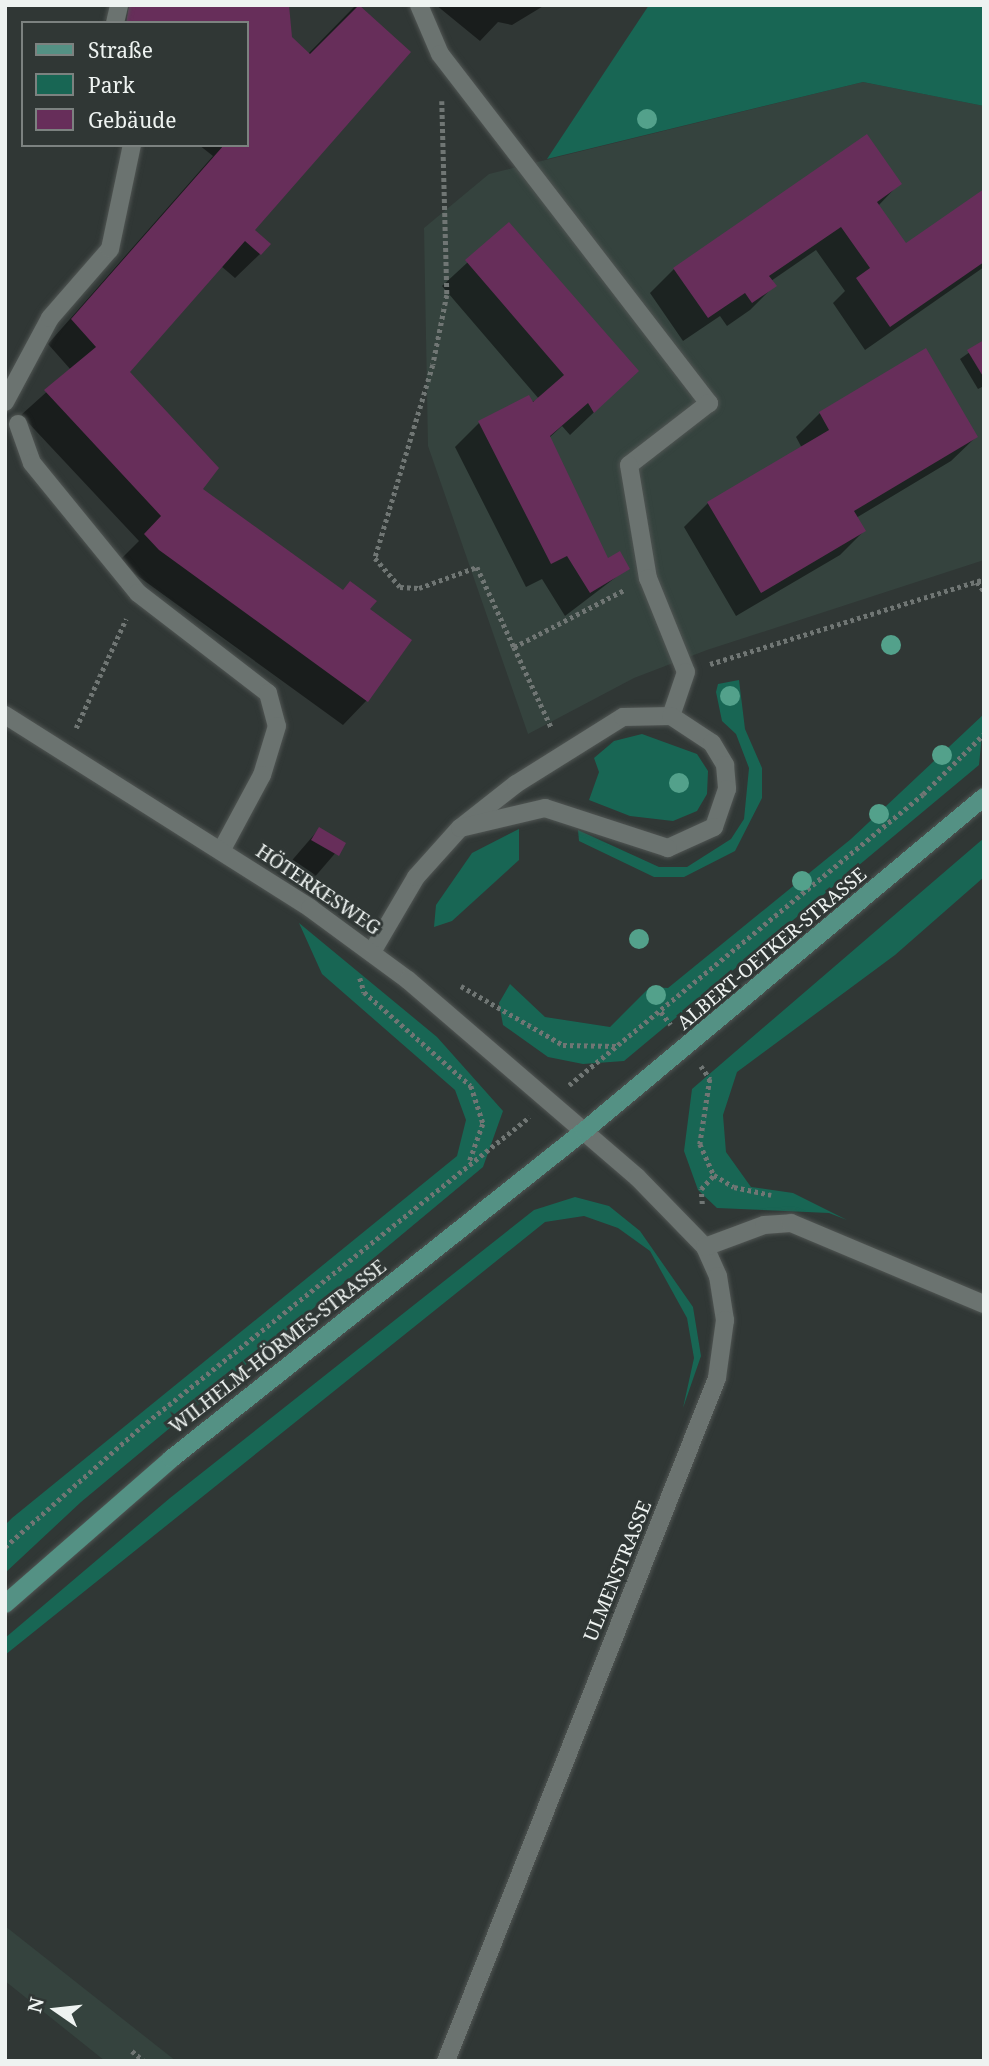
<!DOCTYPE html>
<html>
<head>
<meta charset="utf-8">
<style>
	body { margin:0 }
	#map { position:relative; width:989px; height:2066px; overflow:hidden; background:#303735; font-family:"Noto Serif",serif }
	div>[style] { position:absolute }
	[style*='--x'] { left:calc(var(--x)*1px); top:calc(var(--y)*1px); width:calc(var(--w)*1px); rotate:calc(var(--a)*1deg) }
	.built>* { inset:0; background:#35433e }
	.green>* { inset:0; background:#186654 }
	.shadow>* { inset:0; background:#0007 }
	.building>* { inset:0; background:#672e5a }
	.path>* { height:4.5px; margin-top:-2.25px; transform-origin:0; background:repeating-linear-gradient(90deg,#707674 0 3.5px,transparent 0 7px) }
	.roads { filter:drop-shadow(0 0 2px #505553) drop-shadow(0 0 2px #505553) }
	.lane>* { height:18px; margin:-9px; padding:0 9px; transform-origin:9px; border-radius:9px; background:#6b7370 }
	.street>* { height:18px; margin:-9px; padding:0 9px; transform-origin:9px; border-radius:9px; background:#6b7370 }
	.secondary>* { height:18px; margin:-9px; padding:0 9px; transform-origin:9px; border-radius:9px; background:#549184 }
	.trees>* { width:20px; height:20px; margin:-10px; border-radius:50%; background:#53a18b }
	span { translate:-50% -50%; white-space:nowrap; text-align:center; line-height:1.15; -webkit-text-stroke:6px #303735; paint-order:stroke }
	.street-label { font-size:19px; color:#eef3f1 }
	.frame { position:absolute; inset:0; border:7px solid #eef3f1; pointer-events:none }
	.legend { position:absolute; left:21px; top:21px; width:228px; height:126px; box-sizing:border-box; background:#303735; border:2px solid #7c8280; margin:0; padding:9px 12px; list-style:none; font-size:21px; color:#eef3f1 }
	.legend li { display:flex; align-items:center; gap:14px; height:35px }
	.legend b { width:35px; border:2px solid #7c8280 }
	.north { position:absolute; left:21px; top:1975px; width:70px; height:70px; -webkit-text-stroke:5px #303735; paint-order:stroke; rotate:284deg; font-size:19px; font-weight:700; line-height:28px; text-align:center; color:#eef3f1 }
	.north::after { content:''; display:block; margin:auto; width:24px; height:32px; background:#eef3f1; clip-path:polygon(50% 0,100% 100%,50% 72%,0 100%) }
</style>
</head>
<body>
<div id="map">
	<div class="built">
		<div style="clip-path:polygon(863px 82px,984px 106px,984px 560px,707px 650px,634px 678px,528px 734px,428px 446px,424px 228px,489px 174px)"></div>
		<div style="clip-path:polygon(5px 1926px,176px 2061px,105px 2061px,5px 1981px)"></div>
	</div>
	<div class="green">
		<div style="clip-path:polygon(649px 5px,984px 5px,984px 106px,863px 82px,547px 159px)"></div>
		<div style="clip-path:polygon(739px 680px,745px 729px,762px 768px,762px 798px,735px 851px,684px 877px,654px 877px,579px 841px,578px 830px,659px 867px,687px 867px,731px 839px,744px 819px,749px 768px,736px 734px,722px 721px,716px 692px,718px 684px)"></div>
		<div style="clip-path:polygon(984px 714px,979px 765px,624px 1061px,583px 1064px,548px 1057px,503px 1025px,499px 1003px,510px 984px,545px 1017px,610px 1027px,650px 987px,668px 988px,851px 839px)"></div>
		<div style="clip-path:polygon(642px 734px,697px 754px,708px 771px,707px 794px,697px 811px,673px 821px,630px 816px,589px 800px,599px 772px,594px 758px,614px 741px)"></div>
		<div style="clip-path:polygon(519px 829px,519px 860px,452px 921px,434px 927px,436px 905px,472px 853px)"></div>
		<div style="clip-path:polygon(984px 838px,984px 877px,895px 955px,737px 1072px,723px 1115px,726px 1152px,751px 1187px,793px 1193px,847px 1220px,829px 1213px,717px 1208px,698px 1190px,684px 1151px,692px 1089px)"></div>
		<div style="clip-path:polygon(299px 923px,437px 1037px,503px 1111px,483px 1167px,81px 1502px,5px 1573px,5px 1525px,12px 1518px,457px 1156px,466px 1120px,455px 1090px,322px 974px)"></div>
		<div style="clip-path:polygon(575px 1197px,609px 1206px,640px 1231px,693px 1307px,701px 1356px,683px 1408px,694px 1358px,687px 1318px,650px 1251px,618px 1228px,584px 1216px,545px 1222px,5px 1655px,5px 1638px,170px 1498px,534px 1210px)"></div>
	</div>
	<div class="shadow">
		<div style="clip-path:polygon(118px 5px,287px 5px,290px 37px,308px 54px,356px 5px,409px 52px,253px 230px,268px 244px,260px 254px,235px 278px,221px 266px,128px 372px,201px 490px,368px 610px,367px 700px,343px 725px,135px 574px,121px 559px,139px 541px,21px 415px,71px 370px,48px 344px,213px 156px,199px 145px,247px 145px,247px 23px,103px 23px)"></div>
		<div style="clip-path:polygon(436px 5px,545px 5px,512px 25px,498px 22px,480px 41px)"></div>
		<div style="clip-path:polygon(899px 184px,878px 206px,905px 246px,984px 192px,984px 267px,865px 350px,833px 303px,845px 291px,816px 250px,771px 281px,774px 286px,750px 310px,727px 326px,720px 316px,683px 341px,650px 293px,674px 269px)"></div>
		<div style="clip-path:polygon(507px 226px,610px 397px,570px 435px,562px 426px,549px 438px,607px 560px,628px 568px,565px 616px,542px 579px,526px 587px,455px 447px,479px 423px,539px 399px,442px 286px)"></div>
		<div style="clip-path:polygon(984px 342px,984px 386px,978px 389px,960px 359px)"></div>
		<div style="clip-path:polygon(820px 413px,976px 437px,951px 461px,856px 518px,864px 531px,840px 555px,736px 616px,684px 527px,708px 503px,803px 450px,796px 437px)"></div>
		<div style="clip-path:polygon(319px 829px,344px 843px,313px 879px,288px 865px)"></div>
	</div>
	<div class="building">
		<div style="clip-path:polygon(129px 5px,289px 5px,292px 37px,310px 54px,359px 5px,411px 52px,255px 230px,271px 244px,261px 255px,245px 241px,130px 372px,219px 468px,203px 489px,343px 590px,350px 581px,377px 601px,370px 609px,412px 640px,368px 702px,159px 550px,144px 534px,161px 516px,44px 390px,96px 347px,71px 319px,224px 145px,247px 145px,247px 23px,126px 23px)"></div>
		<div style="clip-path:polygon(867px 134px,902px 184px,877px 202px,906px 243px,984px 189px,984px 262px,890px 327px,856px 278px,870px 268px,841px 227px,769px 276px,777px 286px,752px 303px,745px 293px,708px 318px,673px 268px)"></div>
		<div style="clip-path:polygon(509px 222px,639px 371px,594px 413px,588px 403px,550px 436px,608px 558px,620px 551px,630px 569px,590px 593px,567px 556px,551px 564px,478px 421px,529px 395px,533px 402px,564px 375px,465px 260px)"></div>
		<div style="clip-path:polygon(984px 340px,984px 378px,967px 350px)"></div>
		<div style="clip-path:polygon(926px 348px,978px 437px,854px 511px,866px 531px,761px 593px,707px 502px,829px 430px,819px 412px)"></div>
		<div style="clip-path:polygon(319px 827px,346px 843px,339px 856px,311px 840px)"></div>
	</div>
	<div class="path">
		<div style="--x:442;--y:101;--w:194;--a:88.5"></div>
		<div style="--x:447;--y:295;--w:71;--a:101.3"></div>
		<div style="--x:433;--y:365;--w:202;--a:106.7"></div>
		<div style="--x:375;--y:558;--w:38;--a:49"></div>
		<div style="--x:400;--y:587;--w:19;--a:3"></div>
		<div style="--x:419;--y:588;--w:62;--a:-19.9"></div>
		<div style="--x:477;--y:567;--w:88;--a:65.2"></div>
		<div style="--x:514;--y:647;--w:124;--a:-27.4"></div>
		<div style="--x:977;--y:582;--w:11;--a:52"></div>
		<div style="--x:514;--y:647;--w:90;--a:65.1"></div>
		<div style="--x:710;--y:664;--w:287;--a:-17.2"></div>
		<div style="--x:76;--y:728;--w:120;--a:-65.4"></div>
		<div style="--x:360;--y:978;--w:15;--a:74"></div>
		<div style="--x:364;--y:992;--w:142;--a:41.3"></div>
		<div style="--x:471;--y:1086;--w:40;--a:72"></div>
		<div style="--x:483;--y:1124;--w:41;--a:109.7"></div>
		<div style="--x:461;--y:986;--w:118;--a:30"></div>
		<div style="--x:563;--y:1045;--w:54;--a:1.1"></div>
		<div style="--x:661;--y:1012;--w:16;--a:52"></div>
		<div style="--x:701;--y:1066;--w:16;--a:55"></div>
		<div style="--x:710;--y:1079;--w:66;--a:98.7"></div>
		<div style="--x:700;--y:1144;--w:34;--a:66"></div>
		<div style="--x:714;--y:1175;--w:23;--a:31"></div>
		<div style="--x:734;--y:1187;--w:38;--a:12"></div>
		<div style="--x:569;--y:1085;--w:458;--a:-39.4"></div>
		<div style="--x:923;--y:794;--w:86;--a:-44.5"></div>
		<div style="--x:702;--y:1204;--w:15;--a:-94"></div>
		<div style="--x:701;--y:1189;--w:19;--a:-47"></div>
		<div style="--x:5;--y:1547;--w:181;--a:-41.4"></div>
		<div style="--x:141;--y:1427;--w:497;--a:-38.6"></div>
		<div style="--x:132;--y:2051;--w:16;--a:40"></div>
	</div>
	<div class="roads">
		<div class="lane">
			<div style="--x:419;--y:5;--w:53;--a:66.8"></div>
			<div style="--x:440;--y:54;--w:441;--a:52.4"></div>
			<div style="--x:709;--y:403;--w:101;--a:142.2"></div>
			<div style="--x:629;--y:465;--w:115;--a:80.5"></div>
			<div style="--x:648;--y:578;--w:101;--a:68"></div>
			<div style="--x:686;--y:672;--w:46;--a:108.8"></div>
			<div style="--x:115;--y:23;--w:18;--a:-77"></div>
			<div style="--x:5;--y:402;--w:95;--a:-61.8"></div>
			<div style="--x:50;--y:318;--w:91;--a:-49"></div>
			<div style="--x:110;--y:249;--w:106;--a:-78.1"></div>
			<div style="--x:18;--y:424;--w:41;--a:70.3"></div>
			<div style="--x:32;--y:463;--w:168;--a:50.8"></div>
			<div style="--x:138;--y:593;--w:164;--a:37.6"></div>
			<div style="--x:268;--y:693;--w:34;--a:75"></div>
			<div style="--x:277;--y:726;--w:51;--a:107"></div>
			<div style="--x:262;--y:775;--w:86;--a:118.3"></div>
			<div style="--x:372;--y:952;--w:87;--a:-59.6"></div>
			<div style="--x:416;--y:877;--w:66;--a:-48.1"></div>
			<div style="--x:460;--y:828;--w:71;--a:-38.2"></div>
			<div style="--x:516;--y:784;--w:126;--a:-32.1"></div>
			<div style="--x:623;--y:717;--w:48;--a:-1.2"></div>
			<div style="--x:671;--y:716;--w:49;--a:33.4"></div>
			<div style="--x:712;--y:743;--w:26;--a:59"></div>
			<div style="--x:725;--y:765;--w:24;--a:85"></div>
			<div style="--x:727;--y:789;--w:40;--a:108.9"></div>
			<div style="--x:714;--y:827;--w:51;--a:155.5"></div>
			<div style="--x:668;--y:848;--w:129;--a:-162"></div>
			<div style="--x:545;--y:808;--w:87;--a:166.8"></div>
		</div>
		<div class="street">
			<div style="--x:5;--y:715;--w:361;--a:32.3"></div>
			<div style="--x:310;--y:908;--w:122;--a:36.3"></div>
			<div style="--x:408;--y:980;--w:302;--a:40.7"></div>
			<div style="--x:637;--y:1177;--w:98;--a:45.8"></div>
			<div style="--x:705;--y:1247;--w:32;--a:66"></div>
			<div style="--x:718;--y:1276;--w:45;--a:81"></div>
			<div style="--x:725;--y:1320;--w:59;--a:97.9"></div>
			<div style="--x:717;--y:1378;--w:735;--a:111.64"></div>
			<div style="--x:705;--y:1247;--w:63;--a:-20.4"></div>
			<div style="--x:764;--y:1225;--w:27;--a:-4"></div>
			<div style="--x:791;--y:1223;--w:209;--a:22.8"></div>
		</div>
		<div class="secondary">
			<div style="--x:5;--y:1604;--w:220;--a:-41.1"></div>
			<div style="--x:171;--y:1459;--w:527;--a:-38.46"></div>
			<div style="--x:584;--y:1131;--w:521;--a:-39.86"></div>
		</div>
	</div>
	<div class="trees">
		<div style="left:647px;top:119px"></div>
		<div style="left:891px;top:645px"></div>
		<div style="left:730px;top:696px"></div>
		<div style="left:942px;top:755px"></div>
		<div style="left:679px;top:783px"></div>
		<div style="left:879px;top:814px"></div>
		<div style="left:802px;top:881px"></div>
		<div style="left:639px;top:939px"></div>
		<div style="left:656px;top:995px"></div>
	</div>
	<div class="street-label">
		<span style="left:318px;top:890px;rotate:34deg">HÖTERKESWEG</span>
		<span style="left:772px;top:949px;rotate:-40deg">ALBERT-OETKER-STRASSE</span>
		<span style="left:278px;top:1347px;rotate:-38deg">WILHELM-HÖRMES-STRASSE</span>
		<span style="left:618px;top:1571px;rotate:-68deg">ULMENSTRASSE</span>
	</div>
	<div class="frame"></div>
	<ul class="legend">
	<li><b style="height:9px;background:#549184"></b>Straße</li>
	<li><b style="height:19px;background:#186654"></b>Park</li>
	<li><b style="height:19px;background:#672e5a"></b>Gebäude</li>
	</ul>
	<div class="north">N</div>
</div>
</body>
</html>
